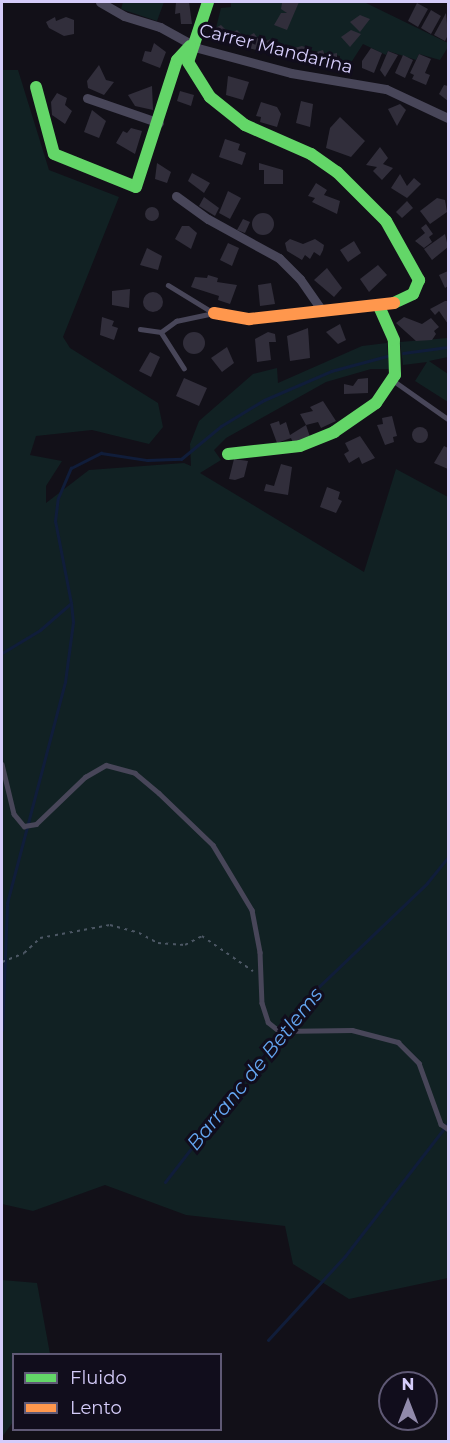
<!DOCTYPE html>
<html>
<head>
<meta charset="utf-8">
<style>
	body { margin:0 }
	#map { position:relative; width:450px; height:1443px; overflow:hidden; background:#121018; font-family:Montserrat,sans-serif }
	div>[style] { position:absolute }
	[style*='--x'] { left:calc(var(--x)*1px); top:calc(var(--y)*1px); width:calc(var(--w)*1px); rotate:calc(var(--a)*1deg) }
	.green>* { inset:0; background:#112123 }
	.stream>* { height:3px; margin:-1.5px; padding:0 1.5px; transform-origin:1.5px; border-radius:1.5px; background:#101d3a }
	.building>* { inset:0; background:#312e3b }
	.round { border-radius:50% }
	.path>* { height:1.5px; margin-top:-0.75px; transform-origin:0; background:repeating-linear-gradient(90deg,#4c5764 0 3px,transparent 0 7.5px) }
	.lane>* { height:4.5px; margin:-2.25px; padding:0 2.25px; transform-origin:2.25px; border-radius:2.25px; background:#484659 }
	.street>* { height:9px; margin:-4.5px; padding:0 4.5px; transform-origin:4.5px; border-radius:4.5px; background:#484659 }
	.fast>* { height:12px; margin:-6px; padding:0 6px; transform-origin:6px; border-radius:6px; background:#63d668 }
	.slow>* { height:12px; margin:-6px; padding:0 6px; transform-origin:6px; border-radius:6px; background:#ff974d }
	span { translate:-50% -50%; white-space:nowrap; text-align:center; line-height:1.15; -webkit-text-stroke:6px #110d1c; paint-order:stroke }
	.street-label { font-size:18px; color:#d5ccfa }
	.water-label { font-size:20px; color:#64a6f1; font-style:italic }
	.frame { position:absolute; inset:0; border:3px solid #d5ccfa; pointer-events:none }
	.legend { position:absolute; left:12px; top:1353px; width:210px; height:78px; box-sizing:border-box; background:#110d1c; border:2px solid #5f5975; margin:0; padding:8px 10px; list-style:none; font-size:18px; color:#d5ccfa }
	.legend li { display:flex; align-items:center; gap:12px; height:30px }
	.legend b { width:30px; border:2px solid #5f5975 }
	.north { position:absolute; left:378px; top:1371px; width:60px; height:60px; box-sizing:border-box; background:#110d1c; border:2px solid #5f5975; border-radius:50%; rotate:0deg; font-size:16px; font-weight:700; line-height:24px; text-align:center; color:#d5ccfa }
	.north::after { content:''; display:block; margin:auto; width:21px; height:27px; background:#918aab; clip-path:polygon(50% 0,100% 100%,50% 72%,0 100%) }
</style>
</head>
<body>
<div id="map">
	<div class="green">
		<div style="clip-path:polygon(123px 2px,164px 2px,157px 21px,121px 9px)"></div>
		<div style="clip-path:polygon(231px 2px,364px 2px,448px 43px,448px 47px,440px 60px,419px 54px,416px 60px,388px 51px,386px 55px,363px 44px,345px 72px,338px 69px,340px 56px,289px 46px,286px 56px,278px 54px,281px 43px,216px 28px,221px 8px,231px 7px)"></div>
		<div style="clip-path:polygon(2px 70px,18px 70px,49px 170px,119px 197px,63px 337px,70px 348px,158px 403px,163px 427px,149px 444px,92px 430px,36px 436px,30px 455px,62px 461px,46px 486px,46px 503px,89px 470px,184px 463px,191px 466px,190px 444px,199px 421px,253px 374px,277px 368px,278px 383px,362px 346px,387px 343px,389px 369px,371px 369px,326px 382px,226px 438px,214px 450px,221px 460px,200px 473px,364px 572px,396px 469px,448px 497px,448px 1278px,349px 1299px,293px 1264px,285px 1226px,186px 1215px,105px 1185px,33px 1211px,2px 1204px)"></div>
		<div style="clip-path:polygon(448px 338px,448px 357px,429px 361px,448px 374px,448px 402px,415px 381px,427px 362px,403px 365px,400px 342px)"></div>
		<div style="clip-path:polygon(2px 1280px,37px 1283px,50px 1354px,14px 1354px,13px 1422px,2px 1437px)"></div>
	</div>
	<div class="stream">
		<div style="--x:403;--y:353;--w:45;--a:-7.6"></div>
		<div style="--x:2;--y:653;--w:44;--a:-31.2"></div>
		<div style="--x:40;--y:630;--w:41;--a:-41.1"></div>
		<div style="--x:71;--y:603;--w:84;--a:-101"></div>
		<div style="--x:55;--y:521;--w:23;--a:-83"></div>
		<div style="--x:58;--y:498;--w:33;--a:-67"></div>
		<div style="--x:71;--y:468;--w:34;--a:-27"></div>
		<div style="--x:101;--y:453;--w:47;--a:8.7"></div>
		<div style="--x:147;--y:460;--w:34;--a:-2"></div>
		<div style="--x:181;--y:459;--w:52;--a:-39.5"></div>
		<div style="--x:221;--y:426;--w:50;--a:-31.2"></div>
		<div style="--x:264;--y:400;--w:73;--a:-23.4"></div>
		<div style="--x:331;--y:371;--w:58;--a:-15"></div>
		<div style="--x:2;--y:1030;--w:127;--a:-87.7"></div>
		<div style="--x:7;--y:903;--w:228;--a:-75.3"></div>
		<div style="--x:65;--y:682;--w:61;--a:-82.4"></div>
		<div style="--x:73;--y:622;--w:19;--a:-96"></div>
		<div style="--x:165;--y:1182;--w:237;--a:-52.2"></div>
		<div style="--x:310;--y:995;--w:162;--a:-43.7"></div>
		<div style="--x:427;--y:883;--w:33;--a:-51"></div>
		<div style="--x:268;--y:1340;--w:114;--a:-47.5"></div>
		<div style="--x:345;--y:1256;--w:168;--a:-52.2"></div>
	</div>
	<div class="building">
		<div style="clip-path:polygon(176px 2px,189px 2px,192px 24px,181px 24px,180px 13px,175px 14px)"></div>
		<div style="clip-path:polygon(299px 2px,287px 30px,274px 25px,281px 13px,287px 13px,281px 9px,282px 3px)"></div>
		<div style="clip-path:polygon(417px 3px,428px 9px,418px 27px,408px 21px)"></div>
		<div style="clip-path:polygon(431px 10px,441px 16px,431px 34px,421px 28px)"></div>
		<div style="clip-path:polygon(446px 13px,448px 35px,445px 41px,434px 35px)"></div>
		<div style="clip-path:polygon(360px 15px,370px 19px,360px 32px,350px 22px)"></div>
		<div style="clip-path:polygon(55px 17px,56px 21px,66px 17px,74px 20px,74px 34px,64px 36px,49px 28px,46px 22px)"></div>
		<div style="clip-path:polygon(221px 25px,230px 34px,237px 30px,245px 38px,254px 33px,261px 43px,271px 39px,278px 43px,278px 56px,213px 38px,215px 28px)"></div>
		<div style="clip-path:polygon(351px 30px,361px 34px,350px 47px,341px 37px)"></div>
		<div style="clip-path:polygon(154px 43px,166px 52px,160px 68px,142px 61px,145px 51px,151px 52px)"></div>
		<div style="clip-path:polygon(302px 46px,308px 48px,307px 55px,323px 50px,326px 59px,326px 55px,337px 53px,337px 69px,290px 57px,294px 48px)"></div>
		<div style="clip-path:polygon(371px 48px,382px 53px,374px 73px,362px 68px,362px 61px)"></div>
		<div style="clip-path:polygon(388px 51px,398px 55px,385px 77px,380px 70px)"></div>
		<div style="clip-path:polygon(419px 54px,431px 59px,425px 73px,430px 75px,426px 85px,412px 79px,414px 75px,410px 73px)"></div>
		<div style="clip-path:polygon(403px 55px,413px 60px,405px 78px,395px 73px)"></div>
		<div style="clip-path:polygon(99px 65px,106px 80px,114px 82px,104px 95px,88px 88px,87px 81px)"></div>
		<div style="clip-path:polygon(228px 76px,249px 82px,243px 100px,226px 95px)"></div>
		<div style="clip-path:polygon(444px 85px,448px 86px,448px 101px,439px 94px)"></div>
		<div style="clip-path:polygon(152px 86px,153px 110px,135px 106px,128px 95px)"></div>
		<div style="clip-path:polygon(180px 91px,194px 95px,191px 106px,177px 101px)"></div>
		<div style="clip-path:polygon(57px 93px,67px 98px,65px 105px,72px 111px,65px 124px,52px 115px,51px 102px)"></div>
		<div style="clip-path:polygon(301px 101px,313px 104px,310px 127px,296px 123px)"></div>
		<div style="clip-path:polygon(261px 102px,277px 107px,281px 114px,277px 127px,260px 122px,261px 117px,256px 116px)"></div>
		<div style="clip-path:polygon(400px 104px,406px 110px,397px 126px,388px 109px)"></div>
		<div style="clip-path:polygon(92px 110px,106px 121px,99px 138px,84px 132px)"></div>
		<div style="clip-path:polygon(340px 117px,365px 141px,351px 157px,326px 148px,330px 128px)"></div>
		<div style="clip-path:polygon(131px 128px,142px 131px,135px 154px,116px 143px,123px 131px,127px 133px)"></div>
		<div style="clip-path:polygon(225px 139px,240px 144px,238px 150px,246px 153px,242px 165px,219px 157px)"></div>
		<div style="clip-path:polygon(380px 147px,388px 158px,383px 164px,393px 168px,382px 180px,373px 171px,377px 167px,366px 165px)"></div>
		<div style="clip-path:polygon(157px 163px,171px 172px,167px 183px,155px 179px)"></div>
		<div style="clip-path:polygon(259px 163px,283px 170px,283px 184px,264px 184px,264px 170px,259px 170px)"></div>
		<div style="clip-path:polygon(192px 173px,210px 183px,204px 193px,188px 181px)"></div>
		<div style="clip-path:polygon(400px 174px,407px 186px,414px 178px,421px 184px,407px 198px,391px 188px)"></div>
		<div style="clip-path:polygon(316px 183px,327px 190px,324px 195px,340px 201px,337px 214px,312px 202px,315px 198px,308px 196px)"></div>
		<div style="clip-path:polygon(228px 191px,241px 198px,230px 219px,219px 213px)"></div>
		<div style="clip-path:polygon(204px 197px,219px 208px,215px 216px,199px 206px)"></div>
		<div style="clip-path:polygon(437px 198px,445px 200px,447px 212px,430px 224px,420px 211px)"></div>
		<div style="clip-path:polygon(407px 201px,413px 208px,402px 218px,396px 212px)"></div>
		<div class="round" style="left:145px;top:207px;width:14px;height:14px"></div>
		<div class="round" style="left:252px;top:213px;width:22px;height:22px"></div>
		<div style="clip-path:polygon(243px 219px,250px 222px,245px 233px,237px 230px)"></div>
		<div style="clip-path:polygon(426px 224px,433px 234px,429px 237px,432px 242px,424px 248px,415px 241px,425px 233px,421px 228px)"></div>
		<div style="clip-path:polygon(182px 226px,189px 226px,197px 233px,191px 249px,175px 239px)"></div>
		<div style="clip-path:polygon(445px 234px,448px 247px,432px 260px,424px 249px)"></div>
		<div style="clip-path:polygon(290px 239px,303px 244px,315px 239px,324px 245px,323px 250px,320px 256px,314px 252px,310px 259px,305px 255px,302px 260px,287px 251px,285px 243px)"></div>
		<div style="clip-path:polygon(354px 241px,361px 253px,348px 262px,340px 250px)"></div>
		<div style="clip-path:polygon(228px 243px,239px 248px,232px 266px,220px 260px)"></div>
		<div style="clip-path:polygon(147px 248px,162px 256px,158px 270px,140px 265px)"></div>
		<div style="clip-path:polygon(378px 265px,387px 275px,369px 292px,360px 279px)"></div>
		<div style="clip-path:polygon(327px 268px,342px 288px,334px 297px,314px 280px)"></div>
		<div style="clip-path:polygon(448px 271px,448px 286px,445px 288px,439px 275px)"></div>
		<div style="clip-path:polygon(208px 275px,218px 278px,217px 282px,237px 285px,230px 304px,218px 300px,219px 296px,191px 287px,195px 277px,207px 278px)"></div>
		<div style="clip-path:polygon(271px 283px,275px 304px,260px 306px,258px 285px)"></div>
		<div style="clip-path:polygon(130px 289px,129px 308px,112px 305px,112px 291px)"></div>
		<div class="round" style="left:143px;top:292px;width:20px;height:20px"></div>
		<div style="clip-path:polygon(445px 301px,448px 301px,448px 324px,439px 311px,435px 315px,430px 309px)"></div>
		<div style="clip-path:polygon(102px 317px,114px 321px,112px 326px,118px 328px,114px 340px,100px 335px)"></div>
		<div style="clip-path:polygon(404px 317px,422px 324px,431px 318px,439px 327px,434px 331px,436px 334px,432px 340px,416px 341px,396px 323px)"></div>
		<div style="clip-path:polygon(340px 324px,346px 340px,338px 344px,326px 332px)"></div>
		<div style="clip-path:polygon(308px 328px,310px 358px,290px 361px,287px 336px)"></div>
		<div style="clip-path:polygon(268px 332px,275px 334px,276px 342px,269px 342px,271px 360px,257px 362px,255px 339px)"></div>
		<div class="round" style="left:183px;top:332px;width:22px;height:22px"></div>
		<div style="clip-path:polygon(227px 347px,234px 363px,222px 372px,211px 358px)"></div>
		<div style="clip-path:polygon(150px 352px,160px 357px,151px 377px,139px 371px)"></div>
		<div style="clip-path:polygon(184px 378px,207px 388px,199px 406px,176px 396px)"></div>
		<div style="clip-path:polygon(368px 378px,368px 393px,344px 394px,344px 384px,353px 386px,358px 379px)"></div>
		<div style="clip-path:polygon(323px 401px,336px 421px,321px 428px,318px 422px,306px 425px,300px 414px,313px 411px,310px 407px)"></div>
		<div style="clip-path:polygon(392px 416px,397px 436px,393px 437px,394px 442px,385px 445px,377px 425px,383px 424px,382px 418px)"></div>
		<div style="clip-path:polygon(279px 421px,280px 425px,286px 422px,290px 435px,306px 425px,310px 437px,293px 443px,291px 438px,277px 443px,270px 424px)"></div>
		<div class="round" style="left:412px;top:427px;width:16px;height:16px"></div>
		<div style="clip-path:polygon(360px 436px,375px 458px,362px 464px,359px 457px,349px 463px,344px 454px,349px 451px,345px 443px)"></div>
		<div style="clip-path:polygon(444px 446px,448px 448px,448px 469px,434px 463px)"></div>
		<div style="clip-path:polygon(234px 459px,248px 461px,244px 477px,235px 480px,229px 479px)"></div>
		<div style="clip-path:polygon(281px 464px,292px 467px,288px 495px,264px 491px,266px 484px,274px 486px)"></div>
		<div style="clip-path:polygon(327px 487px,340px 492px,338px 499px,342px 501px,336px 513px,320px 507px)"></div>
	</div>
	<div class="path">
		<div style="--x:2;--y:962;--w:24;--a:-22"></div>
		<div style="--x:24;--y:953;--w:22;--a:-43"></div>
		<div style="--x:40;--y:938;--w:71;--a:-10.5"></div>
		<div style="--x:110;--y:925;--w:30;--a:15"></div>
		<div style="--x:139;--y:933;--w:21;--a:28"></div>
		<div style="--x:158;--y:943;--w:27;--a:4"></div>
		<div style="--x:185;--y:945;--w:19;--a:-28"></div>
		<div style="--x:202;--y:936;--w:62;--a:34.5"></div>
	</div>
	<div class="lane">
		<div style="--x:168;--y:285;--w:54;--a:31.3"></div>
		<div style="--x:140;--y:329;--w:21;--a:8"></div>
		<div style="--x:161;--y:332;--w:43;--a:57.4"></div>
		<div style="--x:161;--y:332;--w:19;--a:-36"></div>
		<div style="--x:176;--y:321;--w:38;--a:-12"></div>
		<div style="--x:394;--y:381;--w:66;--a:35.1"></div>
		<div style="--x:2;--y:764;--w:51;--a:76.5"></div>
		<div style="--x:14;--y:814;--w:16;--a:50"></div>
		<div style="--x:24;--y:826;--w:12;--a:-9"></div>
		<div style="--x:36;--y:824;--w:68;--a:-43.8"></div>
		<div style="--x:85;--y:777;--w:24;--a:-30"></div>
		<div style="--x:106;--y:765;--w:30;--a:15"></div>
		<div style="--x:135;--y:773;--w:31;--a:40"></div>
		<div style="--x:159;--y:793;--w:75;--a:43.9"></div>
		<div style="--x:213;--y:845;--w:76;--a:59"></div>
		<div style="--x:252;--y:910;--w:43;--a:79.2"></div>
		<div style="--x:260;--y:952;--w:51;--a:87.8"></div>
		<div style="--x:262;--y:1003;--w:20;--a:72"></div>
		<div style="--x:268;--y:1022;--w:14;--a:39"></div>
		<div style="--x:279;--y:1031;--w:73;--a:-0.8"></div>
		<div style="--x:352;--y:1030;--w:48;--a:14.6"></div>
		<div style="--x:398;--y:1042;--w:30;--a:45"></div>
		<div style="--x:419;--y:1063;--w:65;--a:70.2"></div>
		<div style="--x:441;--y:1124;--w:9;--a:36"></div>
	</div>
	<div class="street">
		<div style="--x:100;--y:2;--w:28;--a:30"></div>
		<div style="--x:124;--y:16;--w:38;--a:17"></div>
		<div style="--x:160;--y:27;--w:43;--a:28.9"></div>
		<div style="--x:198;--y:48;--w:96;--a:15"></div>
		<div style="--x:291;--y:73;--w:96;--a:9.6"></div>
		<div style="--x:386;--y:89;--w:68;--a:25.1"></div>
		<div style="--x:87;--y:98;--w:76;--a:19.1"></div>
		<div style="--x:176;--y:196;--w:39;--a:36"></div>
		<div style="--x:208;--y:219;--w:81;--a:28.8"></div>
		<div style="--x:279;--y:258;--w:30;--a:45"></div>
		<div style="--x:300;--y:279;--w:40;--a:55.1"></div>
	</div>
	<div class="fast">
		<div style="--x:208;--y:2;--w:63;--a:108.4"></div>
		<div style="--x:188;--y:62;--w:41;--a:57.8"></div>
		<div style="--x:210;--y:97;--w:45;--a:38.7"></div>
		<div style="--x:245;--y:125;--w:72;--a:23.7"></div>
		<div style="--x:311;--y:154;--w:32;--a:35"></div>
		<div style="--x:337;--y:172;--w:69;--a:45"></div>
		<div style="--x:386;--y:221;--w:68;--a:60.8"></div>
		<div style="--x:419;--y:280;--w:15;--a:113"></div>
		<div style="--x:413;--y:294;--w:21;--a:155"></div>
		<div style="--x:36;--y:87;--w:69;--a:75"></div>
		<div style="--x:54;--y:154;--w:88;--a:21.9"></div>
		<div style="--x:136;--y:187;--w:133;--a:-72.1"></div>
		<div style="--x:177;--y:60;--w:19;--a:-47"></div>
		<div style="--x:228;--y:454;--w:72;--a:-6.3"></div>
		<div style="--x:300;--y:446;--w:37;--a:-22"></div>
		<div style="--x:334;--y:432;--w:51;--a:-34.6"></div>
		<div style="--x:376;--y:403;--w:34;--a:-56"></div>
		<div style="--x:395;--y:375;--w:35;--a:-92"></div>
		<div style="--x:394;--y:340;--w:35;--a:-114"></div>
	</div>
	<div class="slow">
		<div style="--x:214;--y:313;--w:36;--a:10"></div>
		<div style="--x:249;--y:319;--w:146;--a:-6.3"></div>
	</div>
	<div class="street-label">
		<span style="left:276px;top:49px;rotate:14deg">Carrer Mandarina</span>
	</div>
	<div class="water-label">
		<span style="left:255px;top:1069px;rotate:-51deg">Barranc de Betlems</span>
	</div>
	<div class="frame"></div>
	<ul class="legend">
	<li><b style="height:8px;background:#63d668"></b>Fluido</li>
	<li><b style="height:8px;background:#ff974d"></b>Lento</li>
	</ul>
	<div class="north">N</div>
</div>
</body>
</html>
